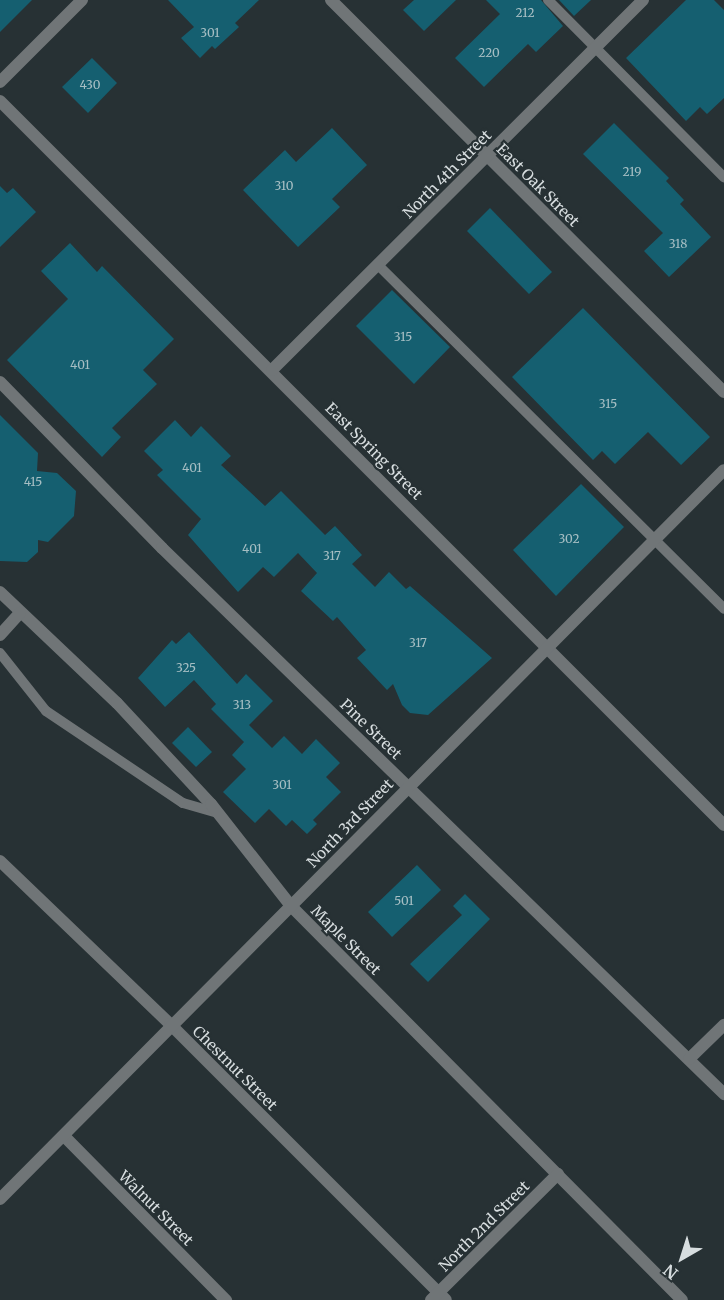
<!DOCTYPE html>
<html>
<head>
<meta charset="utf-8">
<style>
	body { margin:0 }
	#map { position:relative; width:724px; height:1300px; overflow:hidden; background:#273134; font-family:Merriweather,serif }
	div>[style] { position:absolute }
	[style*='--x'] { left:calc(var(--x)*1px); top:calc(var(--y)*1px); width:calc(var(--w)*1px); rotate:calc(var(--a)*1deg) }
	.building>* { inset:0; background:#155f70 }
	.service>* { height:10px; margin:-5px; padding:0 5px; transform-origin:5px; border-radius:5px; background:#707577 }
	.minor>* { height:12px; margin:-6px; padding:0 6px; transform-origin:6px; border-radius:6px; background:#707577 }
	span { translate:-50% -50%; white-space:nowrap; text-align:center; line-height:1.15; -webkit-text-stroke:4.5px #273134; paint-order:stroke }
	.number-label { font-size:12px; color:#a6bec3 }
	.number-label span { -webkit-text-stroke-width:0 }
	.street-label { font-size:15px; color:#d7dddf }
	.north { position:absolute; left:652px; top:1228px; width:60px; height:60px; -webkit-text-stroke:4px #273134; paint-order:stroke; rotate:219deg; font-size:16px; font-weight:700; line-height:24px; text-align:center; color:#d7dddf }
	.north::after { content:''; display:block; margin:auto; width:21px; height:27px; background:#d7dddf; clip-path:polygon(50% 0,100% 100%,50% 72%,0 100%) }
</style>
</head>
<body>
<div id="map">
	<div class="building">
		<div style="clip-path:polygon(0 0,32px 0,0 32px)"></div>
		<div style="clip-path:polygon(168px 0,259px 0,235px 23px,239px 27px,215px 49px,212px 46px,200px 58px,181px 38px,194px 27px)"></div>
		<div style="clip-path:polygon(414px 0,456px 0,424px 31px,403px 10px)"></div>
		<div style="clip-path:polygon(486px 0,541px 0,563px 26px,536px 52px,528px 44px,484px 87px,455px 58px,500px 14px)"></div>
		<div style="clip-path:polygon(559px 0,591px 0,574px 16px)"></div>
		<div style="clip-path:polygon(686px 0,714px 0,724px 10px,724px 98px,707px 114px,700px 107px,686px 121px,626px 58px)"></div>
		<div style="clip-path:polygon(92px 58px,117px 83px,88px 113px,62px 87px)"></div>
		<div style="clip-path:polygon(614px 123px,669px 178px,666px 181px,684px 200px,680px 204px,711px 237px,669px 277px,644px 251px,663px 233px,583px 154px)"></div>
		<div style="clip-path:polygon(332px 128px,367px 165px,332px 199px,340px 207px,298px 247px,243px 190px,285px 150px,296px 162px)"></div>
		<div style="clip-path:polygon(0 186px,7px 193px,13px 188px,36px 212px,0 247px)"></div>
		<div style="clip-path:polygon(490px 208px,552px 272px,529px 294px,467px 231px)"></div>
		<div style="clip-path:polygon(70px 243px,97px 272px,102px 266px,174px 339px,143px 370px,157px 384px,112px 428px,121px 437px,102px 457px,7px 360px,68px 299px,41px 271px)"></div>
		<div style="clip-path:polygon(392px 290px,450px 347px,414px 384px,356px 326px)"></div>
		<div style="clip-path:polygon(583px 308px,710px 437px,681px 465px,648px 432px,615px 464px,602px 451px,593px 460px,512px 377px)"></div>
		<div style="clip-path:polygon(0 415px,38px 453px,37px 471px,57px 473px,76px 491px,74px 516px,48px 542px,38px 540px,38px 552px,27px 562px,0 561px)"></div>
		<div style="clip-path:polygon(175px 420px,191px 437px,201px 426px,231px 456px,221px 465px,265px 506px,281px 491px,325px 535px,335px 526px,362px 555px,352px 564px,375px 587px,389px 572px,406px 589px,410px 586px,492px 658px,428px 715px,410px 713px,402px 705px,393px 684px,387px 690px,357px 658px,366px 650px,337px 617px,333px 621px,301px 591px,317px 573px,298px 553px,274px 577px,263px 567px,238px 592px,188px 535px,201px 519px,157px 475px,163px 470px,144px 451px)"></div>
		<div style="clip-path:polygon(581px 484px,624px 527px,556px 596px,513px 550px)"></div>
		<div style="clip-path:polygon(189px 632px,237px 684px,246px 674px,273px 701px,249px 725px,272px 748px,284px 736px,302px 754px,316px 739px,340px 763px,326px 777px,341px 792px,313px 820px,317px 824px,307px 834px,292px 820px,286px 826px,269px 809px,255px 823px,223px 792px,246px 769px,232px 755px,244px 742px,211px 709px,216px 704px,194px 680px,165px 707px,138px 678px,172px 640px,176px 644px)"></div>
		<div style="clip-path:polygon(188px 727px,212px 752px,196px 767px,172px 743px)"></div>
		<div style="clip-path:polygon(417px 865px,441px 890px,392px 937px,368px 912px)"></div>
		<div style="clip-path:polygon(465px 894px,490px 919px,428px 982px,410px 964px,462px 915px,453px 906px)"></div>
	</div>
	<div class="service">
		<div style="--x:548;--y:0;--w:250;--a:45.2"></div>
		<div style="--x:378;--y:265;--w:488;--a:44.8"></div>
		<div style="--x:0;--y:653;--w:74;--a:51.6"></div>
		<div style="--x:46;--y:711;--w:165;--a:33.9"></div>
		<div style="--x:183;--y:803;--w:37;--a:16"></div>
	</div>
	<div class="minor">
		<div style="--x:331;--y:0;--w:555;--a:44.93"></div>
		<div style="--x:0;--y:82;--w:116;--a:-45"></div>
		<div style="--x:0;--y:101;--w:1024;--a:45"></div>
		<div style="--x:272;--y:370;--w:524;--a:-44.92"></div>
		<div style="--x:0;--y:382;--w:232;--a:45.7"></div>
		<div style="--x:162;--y:548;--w:784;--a:44.17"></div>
		<div style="--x:0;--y:592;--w:161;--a:43.5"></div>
		<div style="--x:117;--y:703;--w:138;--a:47.1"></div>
		<div style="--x:211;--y:804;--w:130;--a:51.9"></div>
		<div style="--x:291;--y:906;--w:555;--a:45.22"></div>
		<div style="--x:0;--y:635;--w:30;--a:-48"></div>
		<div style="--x:0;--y:861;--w:236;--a:43.8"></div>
		<div style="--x:170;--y:1024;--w:390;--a:45"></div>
		<div style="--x:689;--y:1059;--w:49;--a:-44.2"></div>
		<div style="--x:64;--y:1136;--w:231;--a:45.4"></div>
		<div style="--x:0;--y:1199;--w:1027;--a:-45.2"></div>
		<div style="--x:431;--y:1300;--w:179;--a:-44.8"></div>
	</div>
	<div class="number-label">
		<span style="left:525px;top:13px">212</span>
		<span style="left:210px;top:33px">301</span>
		<span style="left:489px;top:53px">220</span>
		<span style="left:90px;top:85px">430</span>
		<span style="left:632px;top:172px">219</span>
		<span style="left:284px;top:186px">310</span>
		<span style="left:678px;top:244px">318</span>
		<span style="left:403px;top:337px">315</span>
		<span style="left:80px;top:365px">401</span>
		<span style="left:608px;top:404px">315</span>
		<span style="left:192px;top:468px">401</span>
		<span style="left:33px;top:482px">415</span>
		<span style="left:569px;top:539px">302</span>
		<span style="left:252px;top:549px">401</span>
		<span style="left:332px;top:556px">317</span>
		<span style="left:418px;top:643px">317</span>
		<span style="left:186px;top:668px">325</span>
		<span style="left:242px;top:705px">313</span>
		<span style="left:282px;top:785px">301</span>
		<span style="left:404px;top:901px">501</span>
	</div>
	<div class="street-label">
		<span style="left:447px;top:174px;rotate:-45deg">North 4th Street</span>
		<span style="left:538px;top:185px;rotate:45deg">East Oak Street</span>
		<span style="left:374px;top:451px;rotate:45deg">East Spring Street</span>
		<span style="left:371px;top:729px;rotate:44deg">Pine Street</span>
		<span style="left:350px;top:823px;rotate:-46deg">North 3rd Street</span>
		<span style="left:346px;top:940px;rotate:45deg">Maple Street</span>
		<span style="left:235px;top:1068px;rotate:45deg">Chestnut Street</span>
		<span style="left:156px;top:1208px;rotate:45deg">Walnut Street</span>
		<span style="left:484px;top:1226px;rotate:-45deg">North 2nd Street</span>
	</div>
	<div class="north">N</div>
</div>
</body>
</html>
